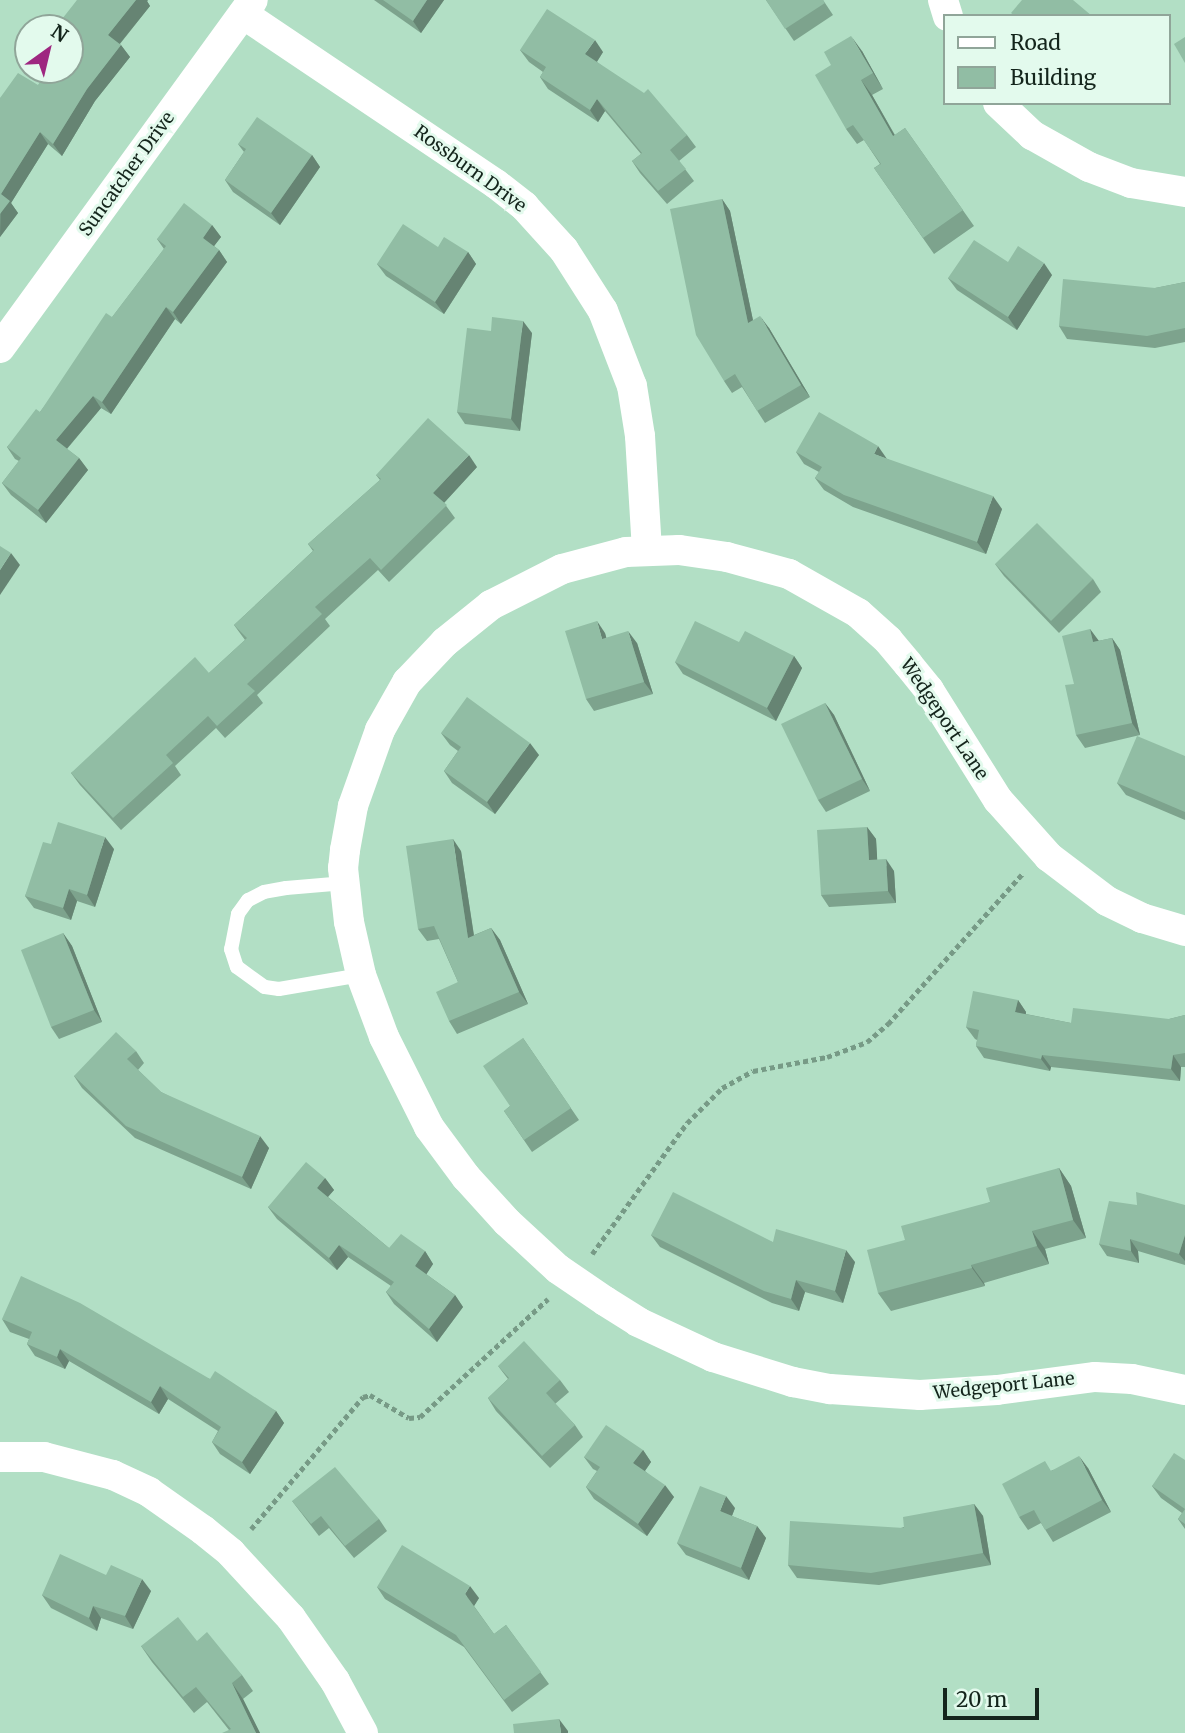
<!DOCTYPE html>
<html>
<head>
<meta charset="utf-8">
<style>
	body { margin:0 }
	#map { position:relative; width:1185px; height:1733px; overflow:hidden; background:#b2dfc5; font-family:Merriweather,serif }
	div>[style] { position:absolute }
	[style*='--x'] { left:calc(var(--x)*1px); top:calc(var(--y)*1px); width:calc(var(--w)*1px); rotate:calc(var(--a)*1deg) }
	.path>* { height:4.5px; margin-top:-2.25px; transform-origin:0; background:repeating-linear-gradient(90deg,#779a86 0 5px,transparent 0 8.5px) }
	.lane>* { height:14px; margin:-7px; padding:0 7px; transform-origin:7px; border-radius:7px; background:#fff }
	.street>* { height:30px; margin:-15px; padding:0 15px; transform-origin:15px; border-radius:15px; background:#fff }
	.wall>* { inset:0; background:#7da38d }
	.shaded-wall>* { inset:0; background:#668473 }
	.building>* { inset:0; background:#91bda4 }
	span { translate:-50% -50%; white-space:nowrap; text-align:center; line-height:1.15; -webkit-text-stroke:6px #e3faed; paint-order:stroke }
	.street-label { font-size:18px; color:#14251c }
	.legend { position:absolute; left:943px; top:14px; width:228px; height:91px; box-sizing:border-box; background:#e3faed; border:2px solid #90a599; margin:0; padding:9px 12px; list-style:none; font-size:21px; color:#14251c }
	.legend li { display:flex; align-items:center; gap:14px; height:35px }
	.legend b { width:35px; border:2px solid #90a599 }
	.north { position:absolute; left:14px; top:14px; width:70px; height:70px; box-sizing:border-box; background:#e3faed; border:2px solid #90a599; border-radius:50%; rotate:34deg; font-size:19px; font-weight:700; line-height:28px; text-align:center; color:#14251c }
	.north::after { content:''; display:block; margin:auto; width:24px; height:32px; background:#9e2780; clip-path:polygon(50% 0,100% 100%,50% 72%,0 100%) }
	.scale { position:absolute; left:943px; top:1688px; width:96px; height:32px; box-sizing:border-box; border:4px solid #14251c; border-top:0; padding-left:9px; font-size:21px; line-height:24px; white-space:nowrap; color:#14251c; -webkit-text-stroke:5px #e3faed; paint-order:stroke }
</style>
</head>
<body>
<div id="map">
	<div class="path">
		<div style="--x:592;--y:1254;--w:162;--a:-54.1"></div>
		<div style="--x:687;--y:1123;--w:49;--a:-45"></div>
		<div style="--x:722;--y:1088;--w:35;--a:-29"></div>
		<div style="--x:753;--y:1071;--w:75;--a:-10.7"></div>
		<div style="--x:827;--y:1057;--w:43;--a:-20.6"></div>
		<div style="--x:867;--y:1042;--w:28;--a:-41"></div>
		<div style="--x:888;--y:1024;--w:203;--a:-48.2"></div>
		<div style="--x:251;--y:1529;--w:173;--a:-49.7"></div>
		<div style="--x:363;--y:1397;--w:7;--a:-16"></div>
		<div style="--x:370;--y:1395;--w:45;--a:30.5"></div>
		<div style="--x:409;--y:1418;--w:11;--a:-5"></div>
		<div style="--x:420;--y:1417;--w:174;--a:-42.7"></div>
	</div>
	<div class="lane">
		<div style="--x:345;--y:883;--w:59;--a:175.2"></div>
		<div style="--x:286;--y:888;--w:22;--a:170"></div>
		<div style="--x:264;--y:892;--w:18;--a:153"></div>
		<div style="--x:248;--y:900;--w:17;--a:126"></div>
		<div style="--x:238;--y:914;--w:36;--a:101"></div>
		<div style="--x:231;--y:949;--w:19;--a:72"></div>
		<div style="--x:237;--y:967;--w:34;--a:36"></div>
		<div style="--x:265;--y:987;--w:14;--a:8"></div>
		<div style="--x:279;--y:989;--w:83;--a:-9.7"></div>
	</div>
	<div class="street">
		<div style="--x:943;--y:0;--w:17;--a:73"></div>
		<div style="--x:243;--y:14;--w:305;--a:33.9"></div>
		<div style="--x:496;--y:184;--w:36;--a:38"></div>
		<div style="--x:524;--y:206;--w:59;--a:47.7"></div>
		<div style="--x:564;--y:250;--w:72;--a:57.4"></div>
		<div style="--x:603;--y:311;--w:80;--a:68.9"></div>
		<div style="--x:632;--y:386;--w:51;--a:80.9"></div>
		<div style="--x:640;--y:436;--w:113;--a:86.5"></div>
		<div style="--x:998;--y:103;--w:47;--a:43.3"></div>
		<div style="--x:1032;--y:135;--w:65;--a:29.3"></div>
		<div style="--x:1089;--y:167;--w:45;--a:20.9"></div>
		<div style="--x:1131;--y:183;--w:55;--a:9.5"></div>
		<div style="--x:0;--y:348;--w:430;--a:-54"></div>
		<div style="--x:1185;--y:931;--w:45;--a:-163.2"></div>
		<div style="--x:1142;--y:918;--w:39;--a:-154"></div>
		<div style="--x:1107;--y:901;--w:73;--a:-142.8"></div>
		<div style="--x:1049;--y:857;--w:76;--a:-131.8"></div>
		<div style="--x:998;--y:800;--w:130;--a:-122.1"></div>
		<div style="--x:929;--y:690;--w:33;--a:-129"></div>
		<div style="--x:908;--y:664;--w:31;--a:-130"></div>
		<div style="--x:888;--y:640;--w:40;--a:-138"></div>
		<div style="--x:858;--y:613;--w:79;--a:-150.5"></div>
		<div style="--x:789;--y:574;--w:64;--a:-164.7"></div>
		<div style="--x:727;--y:557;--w:49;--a:-171.7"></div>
		<div style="--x:679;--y:550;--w:53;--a:177.8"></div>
		<div style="--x:626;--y:552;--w:66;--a:165.1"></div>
		<div style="--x:562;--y:569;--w:80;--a:153.1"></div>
		<div style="--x:491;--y:605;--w:59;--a:141.2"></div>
		<div style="--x:445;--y:642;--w:55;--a:133.5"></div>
		<div style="--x:407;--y:682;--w:55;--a:119.4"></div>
		<div style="--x:380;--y:730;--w:81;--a:109.6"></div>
		<div style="--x:353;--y:806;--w:45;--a:100.3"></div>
		<div style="--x:345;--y:850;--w:18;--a:96"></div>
		<div style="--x:343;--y:868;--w:54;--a:83.7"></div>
		<div style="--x:349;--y:922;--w:54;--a:77.2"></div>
		<div style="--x:361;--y:975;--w:66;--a:69.6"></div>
		<div style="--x:384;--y:1037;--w:101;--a:63.4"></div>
		<div style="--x:429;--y:1127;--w:62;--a:53.5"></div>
		<div style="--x:466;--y:1177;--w:61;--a:47.7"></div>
		<div style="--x:507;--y:1222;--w:69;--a:42.7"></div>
		<div style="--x:558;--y:1269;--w:57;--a:34.2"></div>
		<div style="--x:605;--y:1301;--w:39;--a:32"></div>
		<div style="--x:638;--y:1322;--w:83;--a:25"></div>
		<div style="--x:713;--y:1357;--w:84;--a:17.4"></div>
		<div style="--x:793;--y:1382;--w:38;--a:11"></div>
		<div style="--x:830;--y:1389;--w:90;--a:3.8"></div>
		<div style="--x:920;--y:1395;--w:77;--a:-3.7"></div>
		<div style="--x:997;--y:1390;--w:99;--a:-7.6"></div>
		<div style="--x:1095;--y:1377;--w:37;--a:3"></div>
		<div style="--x:1132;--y:1379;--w:54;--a:11.7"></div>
		<div style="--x:0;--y:1457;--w:44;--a:0"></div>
		<div style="--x:44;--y:1457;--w:71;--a:14.6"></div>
		<div style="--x:113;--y:1475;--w:40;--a:25"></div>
		<div style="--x:149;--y:1492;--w:66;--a:35.1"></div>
		<div style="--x:203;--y:1530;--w:36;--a:39"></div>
		<div style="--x:231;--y:1553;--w:88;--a:47.3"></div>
		<div style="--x:291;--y:1618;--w:77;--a:55.1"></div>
		<div style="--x:335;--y:1681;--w:59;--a:61.7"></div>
	</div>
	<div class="wall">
		<div style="clip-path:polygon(77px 0,148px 0,147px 1px,150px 6px,120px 44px,130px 57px,95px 101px,62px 156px,48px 144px,11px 203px,18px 213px,0 237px,0 98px,38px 85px,70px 70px)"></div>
		<div style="clip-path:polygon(374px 0,444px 0,421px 33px)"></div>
		<div style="clip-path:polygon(766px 0,823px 0,833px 15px,794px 41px)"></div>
		<div style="clip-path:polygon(520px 50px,603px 52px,597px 62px,687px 135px,696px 147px,679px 161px,694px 181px,667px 204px,640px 173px,632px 161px,641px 154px,605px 111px,598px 122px,548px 89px,540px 77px,543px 72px,529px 62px)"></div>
		<div style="clip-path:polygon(862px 51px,883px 89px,872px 95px,895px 135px,905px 128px,974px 226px,934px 254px,874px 168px,880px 164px,864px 140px,857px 144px,846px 129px)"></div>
		<div style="clip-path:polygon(238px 144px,312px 155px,320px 167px,280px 225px,233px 192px,225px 180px,244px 152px)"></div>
		<div style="clip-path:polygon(722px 199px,730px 211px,753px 320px,769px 328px,810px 397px,765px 423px,742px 387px,732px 393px,724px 381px)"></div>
		<div style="clip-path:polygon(212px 225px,221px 237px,214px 246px,219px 250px,227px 262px,181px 324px,175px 319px,111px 414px,101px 408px,67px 449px,79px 458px,88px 470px,46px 523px,11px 495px,2px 483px,19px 461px,15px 459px,7px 447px,40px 412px,164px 249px,157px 239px)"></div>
		<div style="clip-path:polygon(438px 247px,468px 252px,476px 264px,444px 314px,386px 276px,377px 264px)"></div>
		<div style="clip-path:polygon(1008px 262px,1052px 275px,1017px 330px,957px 290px,948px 278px)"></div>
		<div style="clip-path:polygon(1185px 282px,1185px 342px,1155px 348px,1067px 339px,1059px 326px,1155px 288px)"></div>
		<div style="clip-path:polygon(491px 331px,532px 333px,520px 431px,465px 424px,457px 412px)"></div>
		<div style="clip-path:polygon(796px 452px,887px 459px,1002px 509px,986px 554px,853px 507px,824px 490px,815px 478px,819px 472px,804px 464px)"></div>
		<div style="clip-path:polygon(477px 467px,444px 503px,455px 518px,389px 582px,378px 570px,325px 619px,330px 626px,257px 695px,263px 703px,225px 738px,216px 728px,175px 766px,181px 775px,121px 830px,80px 785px,71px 773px,209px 673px,245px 640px,234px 625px,313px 551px,308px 544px,380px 480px,376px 475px)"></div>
		<div style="clip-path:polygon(995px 564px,1093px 579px,1101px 592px,1059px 633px,1004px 576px)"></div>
		<div style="clip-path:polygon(1090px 629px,1098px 641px,1112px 638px,1120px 650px,1140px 735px,1085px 748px,1076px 735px,1074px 684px)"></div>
		<div style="clip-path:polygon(605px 633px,606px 638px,637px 643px,653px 694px,594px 711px,586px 699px)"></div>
		<div style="clip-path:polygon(739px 642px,794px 656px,802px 668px,776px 721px,683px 674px,675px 662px)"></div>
		<div style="clip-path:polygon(825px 703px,834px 715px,870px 791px,826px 812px,818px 800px)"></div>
		<div style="clip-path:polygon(441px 733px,539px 755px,495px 814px,452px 783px,444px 771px,458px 751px,450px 745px)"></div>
		<div style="clip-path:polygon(1185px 756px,1185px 820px,1126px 795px,1117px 783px)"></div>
		<div style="clip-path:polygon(867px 827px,876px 839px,877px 860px,894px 871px,896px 903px,829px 907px,821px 895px)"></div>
		<div style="clip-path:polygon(51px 844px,114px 849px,95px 907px,77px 901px,71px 920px,34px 908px,25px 896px)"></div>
		<div style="clip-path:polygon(461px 851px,474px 935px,491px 928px,500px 940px,528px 1004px,457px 1034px,449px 1021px,458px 982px,439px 939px,427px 941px,418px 929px)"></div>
		<div style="clip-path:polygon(63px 933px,72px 946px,102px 1022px,59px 1039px,51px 1027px)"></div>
		<div style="clip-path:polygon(1018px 1000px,1026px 1012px,1026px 1014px,1071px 1023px,1169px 1019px,1185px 1015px,1185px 1067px,1181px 1067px,1180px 1081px,1051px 1067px,1050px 1071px,984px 1058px,976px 1046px,977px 1040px,975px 1039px,966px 1027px)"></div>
		<div style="clip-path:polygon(523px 1038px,579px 1120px,532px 1152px,504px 1111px,510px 1106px)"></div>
		<div style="clip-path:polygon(136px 1051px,144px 1063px,138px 1070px,161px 1092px,269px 1148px,251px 1189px,135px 1138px,82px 1088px,74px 1076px)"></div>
		<div style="clip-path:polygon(1059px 1168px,1071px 1186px,1086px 1238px,1045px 1249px,1049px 1264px,984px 1283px,985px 1286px,891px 1311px,878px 1293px,905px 1240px,990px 1202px)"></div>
		<div style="clip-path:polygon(325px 1178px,334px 1190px,328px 1197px,389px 1248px,425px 1251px,433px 1264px,426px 1274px,455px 1295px,463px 1307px,437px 1342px,394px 1304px,386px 1292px,391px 1286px,348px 1257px,337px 1270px,277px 1219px,268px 1207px)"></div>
		<div style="clip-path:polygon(1137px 1205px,1185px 1205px,1185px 1265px,1138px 1251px,1139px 1263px,1107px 1256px,1099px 1244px)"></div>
		<div style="clip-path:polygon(651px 1235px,773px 1242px,855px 1262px,843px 1303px,805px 1292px,799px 1311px,772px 1303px,660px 1247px)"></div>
		<div style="clip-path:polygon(2px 1319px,210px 1379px,276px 1411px,284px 1423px,250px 1474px,220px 1454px,212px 1442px,218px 1431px,168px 1399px,159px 1414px,69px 1361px,65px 1369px,35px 1356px,27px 1344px,29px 1339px,10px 1332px)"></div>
		<div style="clip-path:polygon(498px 1366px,560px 1380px,569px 1392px,555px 1404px,575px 1425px,583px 1437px,550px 1468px,496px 1411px,488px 1398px,508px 1379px)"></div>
		<div style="clip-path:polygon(643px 1450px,651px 1462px,645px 1471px,674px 1497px,647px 1536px,594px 1499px,586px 1487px,597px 1471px,593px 1469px,584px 1457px)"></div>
		<div style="clip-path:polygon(1185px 1460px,1185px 1529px,1178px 1519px,1182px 1513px,1161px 1498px,1152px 1486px)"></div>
		<div style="clip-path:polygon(1088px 1468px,1111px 1512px,1053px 1542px,1041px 1523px,1028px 1530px,1019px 1517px,1052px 1470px)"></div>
		<div style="clip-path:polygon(292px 1501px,379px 1519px,387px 1531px,354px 1558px,329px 1528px,319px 1536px)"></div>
		<div style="clip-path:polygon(974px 1504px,983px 1516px,991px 1565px,879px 1585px,797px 1578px,788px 1565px)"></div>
		<div style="clip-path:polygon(735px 1508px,732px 1516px,757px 1526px,766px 1538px,749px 1580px,686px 1555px,677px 1543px)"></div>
		<div style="clip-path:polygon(106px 1575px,151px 1591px,133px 1629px,101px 1618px,97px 1631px,51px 1608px,42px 1595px)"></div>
		<div style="clip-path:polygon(377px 1587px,479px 1598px,474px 1606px,494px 1634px,506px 1625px,549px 1684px,512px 1712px,464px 1647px,385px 1599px)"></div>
		<div style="clip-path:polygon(197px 1641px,242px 1675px,253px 1691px,243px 1699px,260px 1733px,229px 1730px,207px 1702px,194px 1713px,152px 1662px,141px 1646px)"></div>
	</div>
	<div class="shaded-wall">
		<div style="clip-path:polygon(136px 0,148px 0,147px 1px,150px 6px,117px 47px,108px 35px)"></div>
		<div style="clip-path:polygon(427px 0,444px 0,421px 33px,413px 21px)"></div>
		<div style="clip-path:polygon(851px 36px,862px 51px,883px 89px,873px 73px)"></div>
		<div style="clip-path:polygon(595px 40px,603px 52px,594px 66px,585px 54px)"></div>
		<div style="clip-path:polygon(121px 45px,130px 57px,95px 101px,62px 156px,53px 144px,87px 89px)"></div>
		<div style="clip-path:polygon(861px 80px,872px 95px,904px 152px,893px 136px)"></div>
		<div style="clip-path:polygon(597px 99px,605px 111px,598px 122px,590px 110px)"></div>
		<div style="clip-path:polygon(40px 132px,48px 144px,11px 203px,18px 213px,0 237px,1px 194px)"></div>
		<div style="clip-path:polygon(312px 155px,320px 167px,280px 225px,271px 213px)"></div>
		<div style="clip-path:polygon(722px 199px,730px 211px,756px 335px,748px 323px)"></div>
		<div style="clip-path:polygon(212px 225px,221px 237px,211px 250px,203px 238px)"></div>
		<div style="clip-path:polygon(219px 250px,227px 262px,181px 324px,173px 312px)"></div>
		<div style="clip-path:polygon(468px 252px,476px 264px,444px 314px,435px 302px)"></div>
		<div style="clip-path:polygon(1044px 263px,1052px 275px,1017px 330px,1008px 317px)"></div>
		<div style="clip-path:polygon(166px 307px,175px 319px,111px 414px,102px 402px)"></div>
		<div style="clip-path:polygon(760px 316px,769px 328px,810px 397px,801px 385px)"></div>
		<div style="clip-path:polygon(523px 321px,532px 333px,520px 431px,511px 419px)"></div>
		<div style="clip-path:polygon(93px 396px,101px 408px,64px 452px,56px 440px)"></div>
		<div style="clip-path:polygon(878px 446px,887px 459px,874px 454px)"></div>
		<div style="clip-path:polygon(469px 455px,477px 467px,442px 505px,433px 493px)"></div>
		<div style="clip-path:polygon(79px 458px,88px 470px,46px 523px,38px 510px)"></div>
		<div style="clip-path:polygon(993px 496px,1002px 509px,986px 554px,977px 542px)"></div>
		<div style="clip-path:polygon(11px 553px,20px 565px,0 595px,0 570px)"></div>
		<div style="clip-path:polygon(597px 621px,605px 633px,610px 651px,602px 639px)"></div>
		<div style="clip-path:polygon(1090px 629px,1099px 641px,1093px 642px)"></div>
		<div style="clip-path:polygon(628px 631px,637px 643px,653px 694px,644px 682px)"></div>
		<div style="clip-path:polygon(1112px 638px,1120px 650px,1140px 735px,1132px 723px)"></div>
		<div style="clip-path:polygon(794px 656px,802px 668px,776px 721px,767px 708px)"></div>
		<div style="clip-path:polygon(825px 703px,834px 715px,870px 791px,862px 779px)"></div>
		<div style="clip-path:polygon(530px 743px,539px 755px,495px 814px,487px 802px)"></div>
		<div style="clip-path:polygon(867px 827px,876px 839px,878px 872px,869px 860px)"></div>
		<div style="clip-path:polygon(105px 837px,114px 849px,95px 907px,87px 895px)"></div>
		<div style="clip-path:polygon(453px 839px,461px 851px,476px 950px,468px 938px)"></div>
		<div style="clip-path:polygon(886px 859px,894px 871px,896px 903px,888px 891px)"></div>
		<div style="clip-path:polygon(69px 889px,77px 901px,71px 920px,63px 908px)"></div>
		<div style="clip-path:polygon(491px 928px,500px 940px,528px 1004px,519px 992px)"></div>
		<div style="clip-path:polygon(63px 933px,72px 946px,102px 1022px,94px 1010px)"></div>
		<div style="clip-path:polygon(1018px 1000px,1026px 1012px,1024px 1024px,1015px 1012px)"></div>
		<div style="clip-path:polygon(1042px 1055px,1051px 1067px,1050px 1071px,1041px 1059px)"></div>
		<div style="clip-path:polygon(1173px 1055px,1181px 1067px,1180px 1081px,1171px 1069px)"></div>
		<div style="clip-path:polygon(260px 1136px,269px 1148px,251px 1189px,242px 1177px)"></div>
		<div style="clip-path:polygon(1059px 1168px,1071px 1186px,1086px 1238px,1073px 1220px)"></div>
		<div style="clip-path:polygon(325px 1178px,334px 1190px,325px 1200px,317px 1188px)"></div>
		<div style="clip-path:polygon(1032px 1231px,1045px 1249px,1049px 1264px,1037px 1246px)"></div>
		<div style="clip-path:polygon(1185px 1235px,1185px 1261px,1179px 1254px)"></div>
		<div style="clip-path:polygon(1130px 1239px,1138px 1251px,1139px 1263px,1131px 1251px)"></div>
		<div style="clip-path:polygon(339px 1245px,348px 1257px,337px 1270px,329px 1258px)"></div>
		<div style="clip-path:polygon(846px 1250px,855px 1262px,843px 1303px,835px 1291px)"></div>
		<div style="clip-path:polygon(425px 1251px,433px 1264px,424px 1278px,415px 1266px)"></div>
		<div style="clip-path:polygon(971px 1265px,984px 1283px,985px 1286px,972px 1268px)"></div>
		<div style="clip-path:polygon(796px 1280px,805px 1292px,799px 1311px,791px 1299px)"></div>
		<div style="clip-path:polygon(455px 1295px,463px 1307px,437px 1342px,429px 1329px)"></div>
		<div style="clip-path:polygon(60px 1349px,69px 1361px,65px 1369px,57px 1357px)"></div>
		<div style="clip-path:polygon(160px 1386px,168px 1399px,159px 1414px,151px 1402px)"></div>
		<div style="clip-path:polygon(276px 1411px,284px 1423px,250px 1474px,242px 1462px)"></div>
		<div style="clip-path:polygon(643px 1450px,651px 1462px,642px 1475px,633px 1463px)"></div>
		<div style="clip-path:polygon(1079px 1456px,1088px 1468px,1111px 1512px,1102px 1500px)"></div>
		<div style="clip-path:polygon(665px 1485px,674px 1497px,647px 1536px,638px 1524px)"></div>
		<div style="clip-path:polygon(726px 1496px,735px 1508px,729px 1523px,720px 1511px)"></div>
		<div style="clip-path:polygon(974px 1504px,983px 1516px,991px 1565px,983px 1553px)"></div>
		<div style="clip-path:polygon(757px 1526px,766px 1538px,749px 1580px,741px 1568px)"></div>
		<div style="clip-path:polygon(142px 1579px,151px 1591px,133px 1629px,125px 1616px)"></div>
		<div style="clip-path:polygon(470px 1586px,479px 1598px,474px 1606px,465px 1594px)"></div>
		<div style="clip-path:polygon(93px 1606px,101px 1618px,97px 1631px,89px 1618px)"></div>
		<div style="clip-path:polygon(232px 1683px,243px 1699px,260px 1733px,256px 1733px)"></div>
		<div style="clip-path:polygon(559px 1719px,568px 1731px,568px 1733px,561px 1733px)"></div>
	</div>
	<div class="building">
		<div style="clip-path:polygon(77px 0,136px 0,108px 35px,121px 45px,87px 89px,53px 144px,40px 132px,1px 194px,10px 201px,0 214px,0 98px,18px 73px,38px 85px,48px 70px,70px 70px,70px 28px,55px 28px)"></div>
		<div style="clip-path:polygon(383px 0,427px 0,413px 21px)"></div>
		<div style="clip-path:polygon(766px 0,823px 0,825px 3px,785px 29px)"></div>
		<div style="clip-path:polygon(1022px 0,1073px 0,1092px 16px,1015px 16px,1011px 13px)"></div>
		<div style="clip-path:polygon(547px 9px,595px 40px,585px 54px,644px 93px,648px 89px,687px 135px,670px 150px,686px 169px,658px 191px,632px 161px,642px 153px,597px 99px,590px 110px,540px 77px,546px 67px,520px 50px)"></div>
		<div style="clip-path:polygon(851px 36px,873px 73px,861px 80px,893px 136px,905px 128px,963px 210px,923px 238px,874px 168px,881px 164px,853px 125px,846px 129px,815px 75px,831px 65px,824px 52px)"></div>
		<div style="clip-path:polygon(1185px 37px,1185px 63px,1174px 44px)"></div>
		<div style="clip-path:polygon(257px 117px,312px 155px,271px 213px,225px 180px,246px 149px,238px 144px)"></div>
		<div style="clip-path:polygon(722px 199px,748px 323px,760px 316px,801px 385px,757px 411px,735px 374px,724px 381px,696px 335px,670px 209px)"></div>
		<div style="clip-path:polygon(184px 203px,212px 225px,203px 238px,219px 250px,173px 312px,166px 307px,102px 402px,93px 396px,56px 440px,79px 458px,38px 510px,2px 483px,21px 458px,7px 447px,36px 409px,40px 412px,106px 313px,112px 317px,166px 246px,157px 239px)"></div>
		<div style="clip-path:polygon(403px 224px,438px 247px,444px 237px,468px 252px,435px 302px,377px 264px)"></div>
		<div style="clip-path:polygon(974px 240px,1008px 262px,1018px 246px,1044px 263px,1008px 317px,948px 278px)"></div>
		<div style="clip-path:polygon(1063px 279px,1155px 288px,1185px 282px,1185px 328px,1147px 336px,1059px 326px)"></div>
		<div style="clip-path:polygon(492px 317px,523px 321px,511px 419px,457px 412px,467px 328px,491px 331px)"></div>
		<div style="clip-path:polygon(819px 412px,878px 446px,874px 454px,993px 496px,977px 542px,844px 495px,815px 478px,822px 467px,796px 452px)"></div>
		<div style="clip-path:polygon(428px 418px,469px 455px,433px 493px,447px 505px,381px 570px,370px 558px,315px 607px,322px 614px,247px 684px,255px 691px,217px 726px,208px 716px,166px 755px,173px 763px,113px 818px,71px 773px,195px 657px,209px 673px,247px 638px,234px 625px,314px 550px,308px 544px,381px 479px,376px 475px)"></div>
		<div style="clip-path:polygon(1037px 523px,1093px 579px,1051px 621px,995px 564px)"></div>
		<div style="clip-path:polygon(0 546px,11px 553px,0 570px)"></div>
		<div style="clip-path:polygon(597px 621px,602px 639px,628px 631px,644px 682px,586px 699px,565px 631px)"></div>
		<div style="clip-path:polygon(695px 621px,739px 642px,745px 631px,794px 656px,767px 708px,675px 662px)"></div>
		<div style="clip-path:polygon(1090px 629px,1093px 642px,1112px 638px,1132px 723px,1076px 735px,1065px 685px,1074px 684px,1062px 636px)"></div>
		<div style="clip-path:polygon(467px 697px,530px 743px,487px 802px,444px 771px,461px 747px,441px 733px)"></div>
		<div style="clip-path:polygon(825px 703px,862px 779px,818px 800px,781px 724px)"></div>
		<div style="clip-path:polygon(1137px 736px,1185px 756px,1185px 812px,1117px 783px)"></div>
		<div style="clip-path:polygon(58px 822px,105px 837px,87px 895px,69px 889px,63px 908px,25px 896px,43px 842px,51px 844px)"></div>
		<div style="clip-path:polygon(867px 827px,869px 860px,886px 859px,888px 891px,821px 895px,817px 830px)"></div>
		<div style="clip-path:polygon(453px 839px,468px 938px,491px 928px,519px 992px,449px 1021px,436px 992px,458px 982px,434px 926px,418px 929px,406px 846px)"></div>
		<div style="clip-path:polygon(63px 933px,94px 1010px,51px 1027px,21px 950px)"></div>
		<div style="clip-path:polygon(973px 991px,1018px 1000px,1015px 1012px,1071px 1023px,1073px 1008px,1169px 1019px,1185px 1015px,1185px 1053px,1173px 1055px,1171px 1069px,1042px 1055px,1041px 1059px,976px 1046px,979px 1030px,966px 1027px)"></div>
		<div style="clip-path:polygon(116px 1032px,136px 1051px,127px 1059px,161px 1092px,260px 1136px,242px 1177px,126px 1126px,74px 1076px)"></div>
		<div style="clip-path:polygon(523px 1038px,571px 1108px,524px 1140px,504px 1111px,510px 1106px,483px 1066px)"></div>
		<div style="clip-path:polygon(306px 1162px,325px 1178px,317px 1188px,389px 1248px,401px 1234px,425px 1251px,415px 1266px,455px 1295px,429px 1329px,386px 1292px,394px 1282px,339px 1245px,329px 1258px,268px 1207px)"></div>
		<div style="clip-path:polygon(1059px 1168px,1073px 1220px,1032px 1231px,1037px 1246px,971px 1265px,972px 1268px,878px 1293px,867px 1250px,905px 1240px,901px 1226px,990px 1202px,986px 1188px)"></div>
		<div style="clip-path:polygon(673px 1192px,773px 1242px,776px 1229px,846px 1250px,835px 1291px,796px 1280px,791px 1299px,764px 1291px,651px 1235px)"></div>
		<div style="clip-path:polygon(1136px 1192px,1185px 1205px,1185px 1235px,1179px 1254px,1130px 1239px,1131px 1251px,1099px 1244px,1109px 1201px,1137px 1205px)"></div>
		<div style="clip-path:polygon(21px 1276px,80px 1303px,210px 1379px,215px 1371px,276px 1411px,242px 1462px,212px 1442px,221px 1427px,160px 1386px,151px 1402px,60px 1349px,57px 1357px,27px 1344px,32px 1332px,2px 1319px)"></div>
		<div style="clip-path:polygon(524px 1341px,560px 1380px,546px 1393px,575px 1425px,542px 1456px,488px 1398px,509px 1378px,498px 1366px)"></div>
		<div style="clip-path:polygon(606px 1425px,643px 1450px,633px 1463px,665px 1485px,638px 1524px,586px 1487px,600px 1467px,584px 1457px)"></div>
		<div style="clip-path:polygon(1174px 1453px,1185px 1460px,1185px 1509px,1152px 1486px)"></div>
		<div style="clip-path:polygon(1079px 1456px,1102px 1500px,1045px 1530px,1034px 1510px,1019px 1517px,1002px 1484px,1045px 1461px,1051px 1471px)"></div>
		<div style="clip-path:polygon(335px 1467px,379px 1519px,345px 1546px,321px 1516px,311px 1524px,292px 1501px)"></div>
		<div style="clip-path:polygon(700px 1486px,726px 1496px,720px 1511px,757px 1526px,741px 1568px,677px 1543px)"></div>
		<div style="clip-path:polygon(974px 1504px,983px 1553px,871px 1573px,788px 1565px,790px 1521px,904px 1528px,903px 1517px)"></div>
		<div style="clip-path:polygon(1185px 1509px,1185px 1524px,1178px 1519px)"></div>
		<div style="clip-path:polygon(402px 1545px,470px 1586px,465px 1594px,494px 1634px,506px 1625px,541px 1672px,504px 1700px,456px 1635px,377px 1587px)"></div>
		<div style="clip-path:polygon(60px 1554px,106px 1575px,111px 1565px,142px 1579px,125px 1616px,93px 1606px,89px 1618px,42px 1595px)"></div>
		<div style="clip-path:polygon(178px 1617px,197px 1641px,207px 1632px,242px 1675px,232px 1683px,256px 1733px,222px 1733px,231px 1729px,196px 1687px,183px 1697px,141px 1646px)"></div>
		<div style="clip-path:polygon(559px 1719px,561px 1733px,514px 1733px,513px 1724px)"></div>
	</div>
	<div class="street-label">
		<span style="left:470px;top:169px;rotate:36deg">Rossburn Drive</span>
		<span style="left:127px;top:174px;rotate:-54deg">Suncatcher Drive</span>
		<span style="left:944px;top:719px;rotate:56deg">Wedgeport Lane</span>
		<span style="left:1004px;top:1386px;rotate:-6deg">Wedgeport Lane</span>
	</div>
	<ul class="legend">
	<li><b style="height:9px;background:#fff"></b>Road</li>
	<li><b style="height:19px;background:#91bda4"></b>Building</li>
	</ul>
	<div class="north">N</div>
	<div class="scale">20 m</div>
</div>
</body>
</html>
